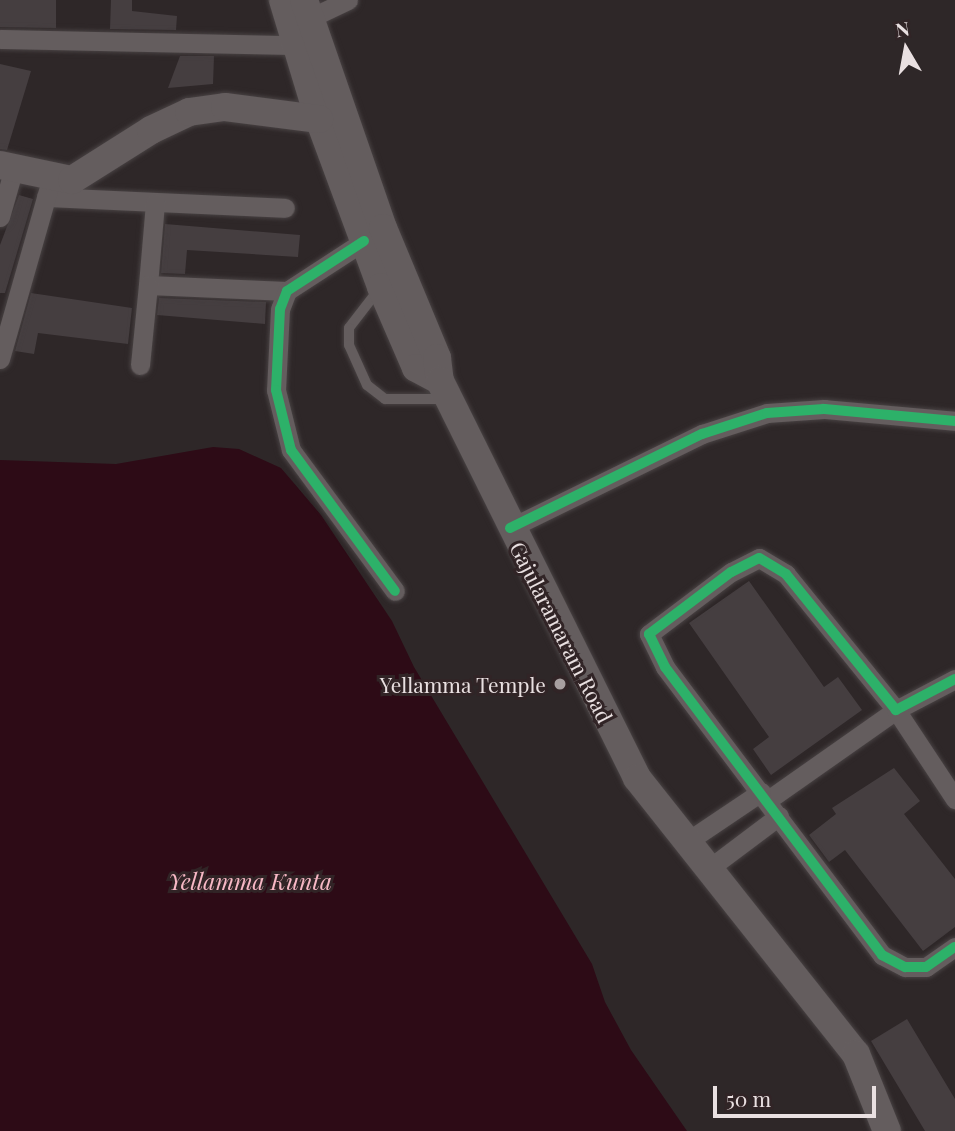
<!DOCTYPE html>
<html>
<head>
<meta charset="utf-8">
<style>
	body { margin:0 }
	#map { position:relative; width:955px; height:1131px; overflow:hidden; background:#2e2728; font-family:"Playfair Display",serif }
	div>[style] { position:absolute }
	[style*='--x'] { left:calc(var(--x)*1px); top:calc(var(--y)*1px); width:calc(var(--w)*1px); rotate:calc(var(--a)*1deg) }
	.water>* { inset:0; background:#2d0b16 }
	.building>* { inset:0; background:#453e40 }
	.roads { filter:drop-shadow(0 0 2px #484243) drop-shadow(0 0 2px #484243) }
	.lane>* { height:10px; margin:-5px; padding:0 5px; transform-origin:5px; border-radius:5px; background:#645d5e }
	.street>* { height:19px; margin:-9.5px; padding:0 9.5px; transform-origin:9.5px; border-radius:9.5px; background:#645d5e }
	.secondary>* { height:28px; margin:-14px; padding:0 14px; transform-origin:14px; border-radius:14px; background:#645d5e }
	.cycleway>* { height:10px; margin:-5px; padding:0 5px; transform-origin:5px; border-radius:5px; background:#2db169 }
	.dots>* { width:19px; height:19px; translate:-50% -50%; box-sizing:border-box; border:4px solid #312426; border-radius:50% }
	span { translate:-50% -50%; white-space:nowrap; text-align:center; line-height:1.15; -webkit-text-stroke:6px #312426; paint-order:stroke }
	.street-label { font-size:21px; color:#e9e0e1 }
	.poi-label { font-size:21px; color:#e9e0e1 }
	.right { translate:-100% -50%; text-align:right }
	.water-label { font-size:23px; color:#f7b8c5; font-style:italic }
	.north { position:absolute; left:871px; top:14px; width:70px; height:70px; -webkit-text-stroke:5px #312426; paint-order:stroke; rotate:350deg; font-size:19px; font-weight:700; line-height:28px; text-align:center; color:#e9e0e1 }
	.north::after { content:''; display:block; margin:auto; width:24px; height:32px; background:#e9e0e1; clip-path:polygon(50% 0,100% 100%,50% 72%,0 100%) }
	.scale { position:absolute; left:713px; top:1086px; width:163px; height:32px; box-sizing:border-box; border:4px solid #e9e0e1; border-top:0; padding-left:9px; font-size:21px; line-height:24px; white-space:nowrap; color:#e9e0e1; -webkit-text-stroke:5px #312426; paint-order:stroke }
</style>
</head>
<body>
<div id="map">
	<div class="water">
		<div style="clip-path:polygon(213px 447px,239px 449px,281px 468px,321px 515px,392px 621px,414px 667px,592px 964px,605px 1002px,631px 1050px,687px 1131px,0 1131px,0 460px,116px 464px)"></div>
	</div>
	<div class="building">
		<div style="clip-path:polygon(0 0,56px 0,56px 28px,0 27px)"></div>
		<div style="clip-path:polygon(111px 0,132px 0,132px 11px,177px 16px,176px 30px,110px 29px)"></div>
		<div style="clip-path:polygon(180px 56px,214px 56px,213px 84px,168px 88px)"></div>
		<div style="clip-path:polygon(0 64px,31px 71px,7px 150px,0 149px)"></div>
		<div style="clip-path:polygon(19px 195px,33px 199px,5px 293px,0 293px,0 245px)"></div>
		<div style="clip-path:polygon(165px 224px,300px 235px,298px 257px,187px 250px,185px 274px,161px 273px)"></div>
		<div style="clip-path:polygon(31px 293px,132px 308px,128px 344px,38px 333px,34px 354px,15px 351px)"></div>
		<div style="clip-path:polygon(159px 298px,266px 302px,265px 324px,157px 315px)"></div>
		<div style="clip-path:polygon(749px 581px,824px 687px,838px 677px,862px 710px,771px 775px,753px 749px,769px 737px,689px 623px)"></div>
		<div style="clip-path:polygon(894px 768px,920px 801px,904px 814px,955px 879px,955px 927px,923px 951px,845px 850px,829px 862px,809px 835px,836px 814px,832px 808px)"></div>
		<div style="clip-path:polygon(907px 1019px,955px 1099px,955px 1131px,925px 1131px,871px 1041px)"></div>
	</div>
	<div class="roads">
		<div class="lane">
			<div style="--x:379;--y:289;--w:49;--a:127.6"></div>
			<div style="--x:349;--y:328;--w:17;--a:90"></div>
			<div style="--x:349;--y:345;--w:44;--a:65.8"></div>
			<div style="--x:367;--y:385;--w:23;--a:38"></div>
			<div style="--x:385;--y:399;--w:62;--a:0"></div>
		</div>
		<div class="street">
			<div style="--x:310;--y:18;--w:42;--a:-25.3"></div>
			<div style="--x:0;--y:39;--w:295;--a:1.2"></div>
			<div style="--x:46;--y:197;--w:239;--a:2.6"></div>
			<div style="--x:155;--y:203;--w:82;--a:94.9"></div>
			<div style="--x:148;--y:285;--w:139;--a:2.5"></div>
			<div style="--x:0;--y:217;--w:51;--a:-74.1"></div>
			<div style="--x:364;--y:241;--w:92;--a:147"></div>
			<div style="--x:287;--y:291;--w:19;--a:111"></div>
			<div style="--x:280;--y:309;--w:81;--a:92.8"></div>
			<div style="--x:276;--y:390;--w:62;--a:76"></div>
			<div style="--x:291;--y:450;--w:175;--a:53.6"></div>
			<div style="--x:0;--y:359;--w:179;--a:-74.1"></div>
			<div style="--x:140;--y:365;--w:80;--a:-84.3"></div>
			<div style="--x:510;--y:528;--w:214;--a:-26.1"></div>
			<div style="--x:702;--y:434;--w:68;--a:-17.9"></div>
			<div style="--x:767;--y:413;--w:57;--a:-4"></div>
			<div style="--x:824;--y:409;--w:132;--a:5.2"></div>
			<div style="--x:955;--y:679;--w:67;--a:152.3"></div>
			<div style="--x:896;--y:710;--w:175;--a:-129"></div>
			<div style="--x:786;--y:574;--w:31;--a:-149"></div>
			<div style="--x:759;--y:558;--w:31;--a:153"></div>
			<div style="--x:731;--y:572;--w:103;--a:142.9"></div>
			<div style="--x:649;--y:634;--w:37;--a:64"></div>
			<div style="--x:665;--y:667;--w:361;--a:53"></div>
			<div style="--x:882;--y:955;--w:26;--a:28"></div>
			<div style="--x:905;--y:967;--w:21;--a:0"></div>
			<div style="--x:926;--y:967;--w:35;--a:-35"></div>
			<div style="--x:768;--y:800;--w:156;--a:-35.1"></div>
			<div style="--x:896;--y:710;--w:107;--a:56.5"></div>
			<div style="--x:688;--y:841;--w:88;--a:-33.9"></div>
			<div style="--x:707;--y:870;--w:90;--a:-36.9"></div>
		</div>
		<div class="secondary">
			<div style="--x:283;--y:0;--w:124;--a:73.2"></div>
			<div style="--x:319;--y:119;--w:179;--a:69.7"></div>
			<div style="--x:381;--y:287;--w:88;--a:66.6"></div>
			<div style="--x:416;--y:368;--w:27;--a:28"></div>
			<div style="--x:304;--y:0;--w:241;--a:70.9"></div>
			<div style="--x:383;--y:228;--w:141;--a:67.4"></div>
			<div style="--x:437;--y:358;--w:23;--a:83"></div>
			<div style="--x:440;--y:381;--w:443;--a:63.6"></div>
			<div style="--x:637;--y:778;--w:352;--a:51.6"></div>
			<div style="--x:856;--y:1054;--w:83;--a:68.1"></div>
			<div style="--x:0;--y:165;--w:74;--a:11.8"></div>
			<div style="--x:72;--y:180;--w:93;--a:-32.3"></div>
			<div style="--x:151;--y:130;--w:42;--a:-25.3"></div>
			<div style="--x:189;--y:112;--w:36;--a:-8"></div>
			<div style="--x:225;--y:107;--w:95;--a:7.3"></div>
		</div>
	</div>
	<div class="cycleway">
		<div style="--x:364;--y:241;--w:92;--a:147"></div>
		<div style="--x:287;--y:291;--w:19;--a:111"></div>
		<div style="--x:280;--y:309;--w:81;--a:92.8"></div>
		<div style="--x:276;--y:390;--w:62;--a:76"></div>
		<div style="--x:291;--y:450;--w:175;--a:53.6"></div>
		<div style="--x:510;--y:528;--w:214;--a:-26.1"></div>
		<div style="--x:702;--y:434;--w:68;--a:-17.9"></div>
		<div style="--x:767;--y:413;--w:57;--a:-4"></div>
		<div style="--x:824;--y:409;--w:132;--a:5.2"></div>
		<div style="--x:955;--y:679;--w:67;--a:152.3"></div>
		<div style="--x:896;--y:710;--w:175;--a:-129"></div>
		<div style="--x:786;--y:574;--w:31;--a:-149"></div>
		<div style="--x:759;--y:558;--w:31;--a:153"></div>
		<div style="--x:731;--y:572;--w:103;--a:142.9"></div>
		<div style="--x:649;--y:634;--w:37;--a:64"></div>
		<div style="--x:665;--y:667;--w:361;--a:53"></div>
		<div style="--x:882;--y:955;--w:26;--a:28"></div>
		<div style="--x:905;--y:967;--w:21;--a:0"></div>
		<div style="--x:926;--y:967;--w:35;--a:-35"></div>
	</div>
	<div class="dots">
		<div style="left:560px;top:684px;background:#a89fa0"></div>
	</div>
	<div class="street-label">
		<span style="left:562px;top:632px;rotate:63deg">Gajularamaram Road</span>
	</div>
	<div class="poi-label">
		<span class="right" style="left:546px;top:684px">Yellamma Temple</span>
	</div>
	<div class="water-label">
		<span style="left:250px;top:881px">Yellamma Kunta</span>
	</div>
	<div class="north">N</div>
	<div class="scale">50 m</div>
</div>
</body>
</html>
